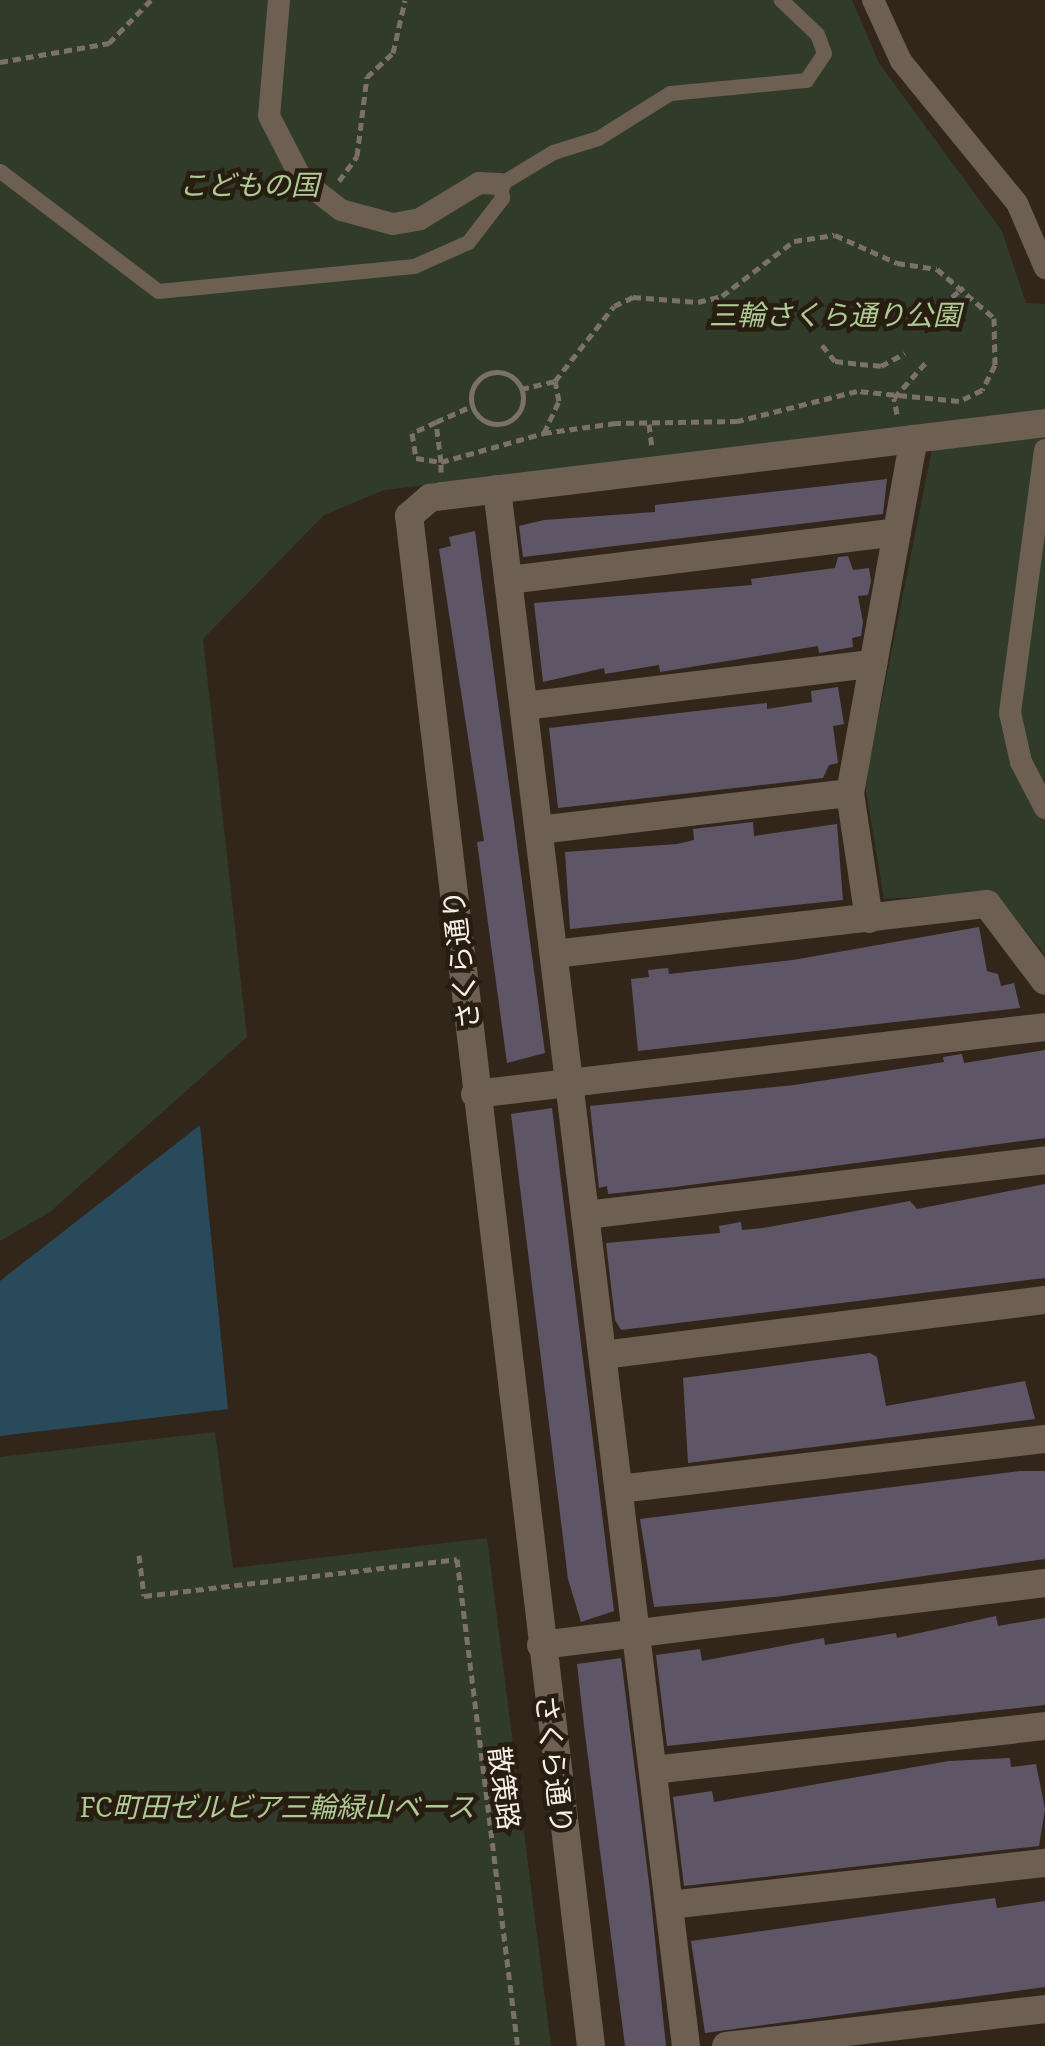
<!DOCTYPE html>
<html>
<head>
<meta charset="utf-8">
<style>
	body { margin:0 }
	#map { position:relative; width:1045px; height:2046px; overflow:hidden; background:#32261b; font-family:Literata,"Noto Sans JP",serif }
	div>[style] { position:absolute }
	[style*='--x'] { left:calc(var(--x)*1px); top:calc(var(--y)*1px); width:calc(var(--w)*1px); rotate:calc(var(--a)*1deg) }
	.green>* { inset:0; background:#313b2a }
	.water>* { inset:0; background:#284a5a }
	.building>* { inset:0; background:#5e5666 }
	.path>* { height:5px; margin-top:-2.5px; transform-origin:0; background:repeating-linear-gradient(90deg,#7c7168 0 8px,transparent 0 13px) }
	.path>.ring { margin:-2.5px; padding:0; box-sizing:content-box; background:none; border:5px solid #7c7168; border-radius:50% }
	.service>* { height:15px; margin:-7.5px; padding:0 7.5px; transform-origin:7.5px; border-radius:7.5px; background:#6d5f52 }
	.pedestrian>* { height:22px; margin:-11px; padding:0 11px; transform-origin:11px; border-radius:11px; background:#6d5f52 }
	.minor>* { height:28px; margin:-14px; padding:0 14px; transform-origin:14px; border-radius:14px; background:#6d5f52 }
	span { translate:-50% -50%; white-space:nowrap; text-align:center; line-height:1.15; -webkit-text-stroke:9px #281d11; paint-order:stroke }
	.park-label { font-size:28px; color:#aecb97; font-style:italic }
	.street-label { font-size:28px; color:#f7efe8 }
</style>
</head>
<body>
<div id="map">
	<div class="green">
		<div style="clip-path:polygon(0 0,852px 0,879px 63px,1002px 231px,1026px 303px,1045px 304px,1045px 955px,994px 892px,884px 899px,865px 784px,937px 424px,384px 490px,324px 515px,203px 639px,247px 1037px,50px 1212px,0 1241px)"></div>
		<div style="clip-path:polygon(215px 1432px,233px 1568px,487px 1538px,551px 2046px,0 2046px,0 1457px)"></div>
	</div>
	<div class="water">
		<div style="clip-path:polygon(200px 1125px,228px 1409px,0 1436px,0 1281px)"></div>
	</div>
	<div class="building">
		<div style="clip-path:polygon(887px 479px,883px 514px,523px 557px,519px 526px,544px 520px,655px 512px,655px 505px)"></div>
		<div style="clip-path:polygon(475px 531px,545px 1053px,507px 1063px,477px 842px,484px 841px,439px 549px,451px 546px,449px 537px)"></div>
		<div style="clip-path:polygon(848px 556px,853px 570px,869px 568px,871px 581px,868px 595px,858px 596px,863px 622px,861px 636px,852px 638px,853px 647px,819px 653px,818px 646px,660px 672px,659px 665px,605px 674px,604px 668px,543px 682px,534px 603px,752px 585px,751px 579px,835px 568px,838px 557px)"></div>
		<div style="clip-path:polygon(838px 687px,844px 724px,833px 726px,838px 763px,829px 765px,823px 778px,558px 808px,549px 728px,767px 703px,767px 709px,812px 702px,811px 691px)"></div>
		<div style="clip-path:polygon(753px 822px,754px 836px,837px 824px,843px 900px,570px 929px,565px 852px,677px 844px,694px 840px,693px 829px)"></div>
		<div style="clip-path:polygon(979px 927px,987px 971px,998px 974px,1001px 986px,1014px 983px,1020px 1008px,638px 1051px,631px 979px,649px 977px,648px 970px,668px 968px,669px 974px,793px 960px)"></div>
		<div style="clip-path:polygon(1045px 1050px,1045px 1138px,675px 1187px,608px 1194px,607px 1186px,599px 1188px,590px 1106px,794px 1085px,944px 1062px,943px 1057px,962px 1054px,964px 1063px)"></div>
		<div style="clip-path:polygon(552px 1108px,614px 1611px,581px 1622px,568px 1579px,511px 1114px)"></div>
		<div style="clip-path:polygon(1045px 1184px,1045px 1278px,621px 1330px,615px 1320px,606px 1243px,720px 1233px,719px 1226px,741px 1222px,742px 1230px,763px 1228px,910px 1201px,917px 1209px)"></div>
		<div style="clip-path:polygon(870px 1353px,877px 1357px,886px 1406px,1025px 1381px,1035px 1419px,688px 1463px,683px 1378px)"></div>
		<div style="clip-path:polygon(1020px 1471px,1045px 1471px,1045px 1559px,775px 1597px,654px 1607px,640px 1519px)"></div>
		<div style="clip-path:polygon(996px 1616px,998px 1626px,1045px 1618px,1045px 1705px,667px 1746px,656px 1655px,700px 1649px,702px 1661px,824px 1638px,825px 1645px,896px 1633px,897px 1638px)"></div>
		<div style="clip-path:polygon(621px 1658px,650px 1891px,666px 2046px,625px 2046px,584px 1726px,577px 1664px)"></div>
		<div style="clip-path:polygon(1010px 1758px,1011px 1767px,1036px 1764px,1045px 1809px,1039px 1846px,684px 1886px,673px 1797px,712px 1791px,714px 1802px,949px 1761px)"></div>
		<div style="clip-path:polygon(995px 1898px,997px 1908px,1045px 1901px,1045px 1987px,705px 2033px,691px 1941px)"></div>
	</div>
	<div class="path">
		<div style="--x:0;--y:62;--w:111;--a:-9.9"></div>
		<div style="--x:109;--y:43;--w:60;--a:-45.7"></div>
		<div style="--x:339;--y:181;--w:31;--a:-54"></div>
		<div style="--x:357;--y:156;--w:80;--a:-82.8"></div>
		<div style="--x:367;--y:77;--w:35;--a:-43"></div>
		<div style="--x:393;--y:53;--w:54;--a:-77.2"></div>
		<div style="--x:942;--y:305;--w:28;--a:-39"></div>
		<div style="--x:822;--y:345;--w:21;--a:51"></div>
		<div style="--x:835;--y:361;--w:25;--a:7"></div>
		<div style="--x:860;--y:364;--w:21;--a:5"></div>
		<div style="--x:881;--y:366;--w:27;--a:-28"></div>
		<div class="ring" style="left:471px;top:372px;width:47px;height:47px"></div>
		<div style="--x:521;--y:389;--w:35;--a:-13"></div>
		<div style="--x:897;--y:414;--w:16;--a:-101"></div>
		<div style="--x:894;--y:398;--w:51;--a:-48.2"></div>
		<div style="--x:436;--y:422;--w:26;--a:155"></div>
		<div style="--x:412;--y:433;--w:25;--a:81"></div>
		<div style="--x:416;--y:458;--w:25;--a:9"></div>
		<div style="--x:441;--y:462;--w:40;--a:-97.1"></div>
		<div style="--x:436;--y:422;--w:39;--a:-24"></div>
		<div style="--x:649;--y:424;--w:23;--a:83"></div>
		<div style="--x:441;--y:472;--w:10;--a:-90"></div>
		<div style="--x:441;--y:462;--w:107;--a:-15.7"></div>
		<div style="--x:544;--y:433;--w:35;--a:-65"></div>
		<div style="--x:559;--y:401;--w:20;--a:-101"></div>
		<div style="--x:555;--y:381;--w:95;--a:-51.8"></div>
		<div style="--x:614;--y:306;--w:21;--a:-25"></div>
		<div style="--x:633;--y:297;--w:65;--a:4.4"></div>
		<div style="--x:698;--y:302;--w:25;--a:-14"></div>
		<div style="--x:722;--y:296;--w:91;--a:-37.4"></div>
		<div style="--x:794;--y:241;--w:41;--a:-8.3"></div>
		<div style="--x:835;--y:235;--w:68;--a:24.3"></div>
		<div style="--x:897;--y:263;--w:40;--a:8.5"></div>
		<div style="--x:937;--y:269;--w:75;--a:40.7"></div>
		<div style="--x:994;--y:318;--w:47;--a:88.8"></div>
		<div style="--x:995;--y:365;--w:28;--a:117"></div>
		<div style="--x:982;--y:390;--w:25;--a:154"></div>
		<div style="--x:959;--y:401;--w:102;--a:-174.4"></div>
		<div style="--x:857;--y:391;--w:123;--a:165.9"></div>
		<div style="--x:738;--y:421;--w:122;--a:179.1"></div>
		<div style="--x:616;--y:423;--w:73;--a:172.1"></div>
		<div style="--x:139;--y:1555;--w:41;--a:83"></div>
		<div style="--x:144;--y:1596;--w:315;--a:-6.7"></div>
		<div style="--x:457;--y:1559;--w:491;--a:82.9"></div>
	</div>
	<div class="service">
		<div style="--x:0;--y:171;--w:198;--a:37.2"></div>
		<div style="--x:158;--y:291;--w:257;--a:-5.6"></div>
		<div style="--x:414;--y:266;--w:59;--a:-24"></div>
		<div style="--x:468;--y:242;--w:56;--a:-52.3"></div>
		<div style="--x:502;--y:198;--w:14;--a:-98"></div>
		<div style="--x:500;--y:184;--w:62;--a:-31.1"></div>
		<div style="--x:553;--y:152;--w:47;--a:-17.3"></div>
		<div style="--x:598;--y:138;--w:85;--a:-32"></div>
		<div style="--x:670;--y:93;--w:137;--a:-5.5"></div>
		<div style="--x:806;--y:80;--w:32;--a:-56"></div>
		<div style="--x:824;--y:53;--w:20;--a:-110"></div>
		<div style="--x:817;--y:34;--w:50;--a:-136.6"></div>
	</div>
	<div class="pedestrian">
		<div style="--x:279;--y:0;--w:116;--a:94.9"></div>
		<div style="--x:269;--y:116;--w:72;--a:62.7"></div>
		<div style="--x:302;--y:180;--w:49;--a:37.6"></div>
		<div style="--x:341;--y:210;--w:54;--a:15.1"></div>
		<div style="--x:393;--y:224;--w:27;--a:-10"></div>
		<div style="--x:420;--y:219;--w:69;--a:-31.4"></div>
		<div style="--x:479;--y:183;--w:21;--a:3"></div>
		<div style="--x:873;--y:0;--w:67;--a:65.3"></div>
		<div style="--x:901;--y:61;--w:183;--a:50.8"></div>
		<div style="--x:1017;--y:203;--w:71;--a:66.7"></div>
		<div style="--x:1045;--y:450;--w:265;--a:97.6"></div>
		<div style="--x:1010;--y:713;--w:50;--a:77.3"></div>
		<div style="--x:1021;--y:762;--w:52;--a:62.4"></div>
	</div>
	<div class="minor">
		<div style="--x:497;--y:489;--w:1568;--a:83.08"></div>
		<div style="--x:508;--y:580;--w:392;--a:-7"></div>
		<div style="--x:524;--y:706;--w:352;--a:-6.9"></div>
		<div style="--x:539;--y:830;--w:313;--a:-6.8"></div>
		<div style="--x:869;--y:919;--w:127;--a:-98.6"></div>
		<div style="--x:850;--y:793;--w:360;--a:-79.8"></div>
		<div style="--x:554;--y:954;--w:436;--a:-6.6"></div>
		<div style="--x:987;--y:904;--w:96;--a:53"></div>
		<div style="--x:475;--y:1094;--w:574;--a:-6.7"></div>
		<div style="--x:586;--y:1215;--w:462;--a:-6.8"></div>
		<div style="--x:603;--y:1355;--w:445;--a:-7.1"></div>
		<div style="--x:619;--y:1489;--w:429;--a:-6.7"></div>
		<div style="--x:541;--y:1645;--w:508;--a:-7.01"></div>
		<div style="--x:653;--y:1770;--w:394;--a:-6.4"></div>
		<div style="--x:669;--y:1905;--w:378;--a:-6.4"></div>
		<div style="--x:591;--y:2046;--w:1541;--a:-96.78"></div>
		<div style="--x:409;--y:516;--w:28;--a:-41"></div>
		<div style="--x:430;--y:498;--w:13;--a:-9"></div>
		<div style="--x:443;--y:496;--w:606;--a:-6.91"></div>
		<div style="--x:726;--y:2046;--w:321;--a:-6.6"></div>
	</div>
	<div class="park-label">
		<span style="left:249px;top:183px">こどもの国</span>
		<span style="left:835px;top:313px">三輪さくら通り公園</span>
		<span style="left:277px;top:1805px">FC町田ゼルビア三輪緑山ベース</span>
	</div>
	<div class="street-label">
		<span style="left:459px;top:960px;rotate:-97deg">さくら通り</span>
		<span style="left:556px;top:1764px;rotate:83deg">さくら通り</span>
		<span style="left:506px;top:1788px;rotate:83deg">散策路</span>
	</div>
</div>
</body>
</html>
